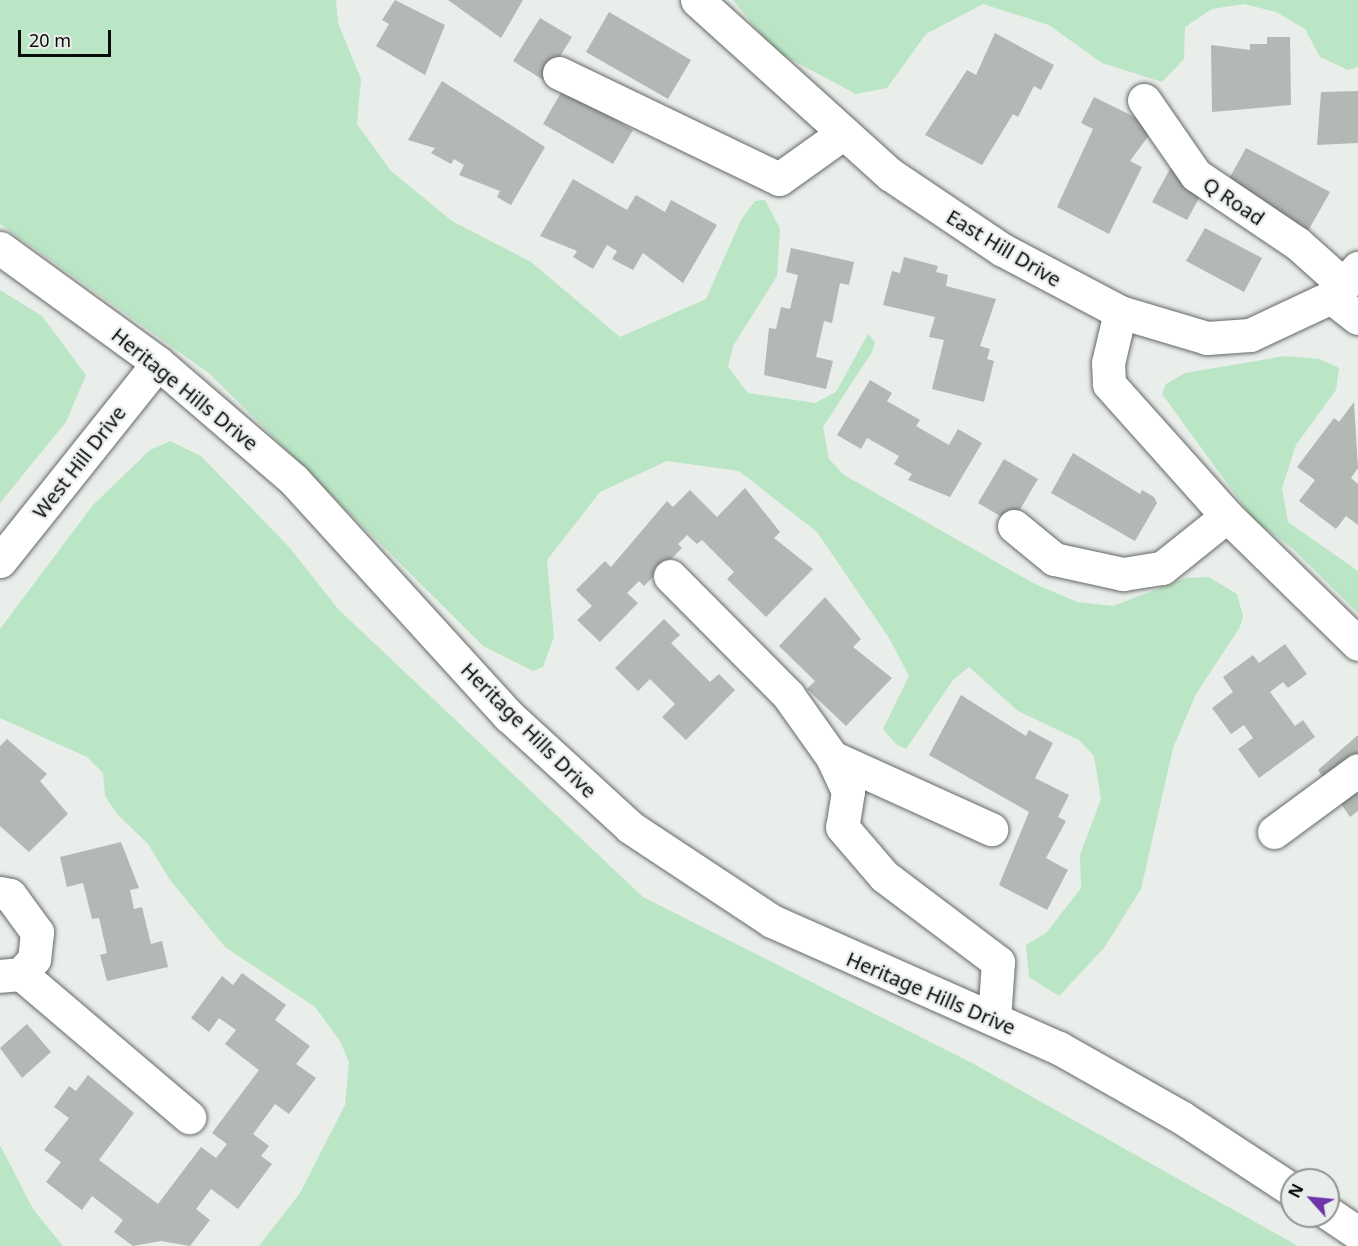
<!DOCTYPE html>
<html>
<head>
<meta charset="utf-8">
<style>
	body { margin:0 }
	#map { position:relative; width:1358px; height:1246px; overflow:hidden; background:#e9eeea; font-family:"Noto Sans",sans-serif }
	div>[style] { position:absolute }
	[style*='--x'] { left:calc(var(--x)*1px); top:calc(var(--y)*1px); width:calc(var(--w)*1px); rotate:calc(var(--a)*1deg) }
	.green>* { inset:0; background:#bbe6c6 }
	.building>* { inset:0; background:#b3b8b4 }
	.roads { filter:drop-shadow(0 0 2px #656966) drop-shadow(0 0 2px #656966) }
	.minor>* { height:33px; margin:-16.5px; padding:0 16.5px; transform-origin:16.5px; border-radius:16.5px; background:#fff }
	span { translate:-50% -50%; white-space:nowrap; text-align:center; line-height:1.15; -webkit-text-stroke:4.5px #e9eeea; paint-order:stroke }
	.street-label { font-size:20px; color:#0a0c0b }
	.north { position:absolute; left:1280px; top:1168px; width:60px; height:60px; box-sizing:border-box; background:#e9eeea; border:2px solid #909491; border-radius:50%; rotate:297deg; font-size:16px; font-weight:700; line-height:24px; text-align:center; color:#0a0c0b }
	.north::after { content:''; display:block; margin:auto; width:21px; height:27px; background:#6e34aa; clip-path:polygon(50% 0,100% 100%,50% 72%,0 100%) }
	.scale { position:absolute; left:18px; top:30px; width:93px; height:27px; box-sizing:border-box; border:3px solid #0a0c0b; border-top:0; padding-left:8px; font-size:18px; line-height:21px; white-space:nowrap; color:#0a0c0b; -webkit-text-stroke:4px #e9eeea; paint-order:stroke }
</style>
</head>
<body>
<div id="map">
	<div class="green">
		<div style="clip-path:polygon(0 0,336px 0,338px 23px,361px 79px,357px 124px,391px 171px,452px 221px,531px 262px,620px 337px,706px 299px,741px 220px,755px 201px,765px 200px,780px 229px,777px 276px,733px 346px,728px 367px,748px 393px,815px 403px,836px 392px,868px 334px,875px 342px,872px 352px,823px 427px,829px 459px,844px 475px,1033px 583px,1077px 602px,1113px 606px,1186px 578px,1209px 577px,1237px 594px,1243px 616px,1240px 627px,1196px 694px,1173px 748px,1141px 889px,1104px 948px,1059px 996px,1029px 977px,1026px 945px,1046px 933px,1081px 888px,1080px 855px,1101px 799px,1094px 756px,1079px 740px,1018px 711px,969px 667px,953px 680px,906px 749px,897px 745px,883px 729px,909px 676px,889px 638px,817px 532px,739px 471px,667px 461px,600px 492px,547px 560px,554px 637px,543px 667px,533px 671px,483px 646px,210px 374px,0 224px)"></div>
		<div style="clip-path:polygon(733px 0,1358px 0,1358px 67px,1348px 70px,1320px 57px,1305px 29px,1276px 12px,1244px 4px,1212px 9px,1185px 27px,1184px 59px,1162px 82px,1102px 63px,1049px 25px,983px 4px,926px 34px,887px 88px,856px 94px,775px 51px)"></div>
		<div style="clip-path:polygon(0 290px,42px 316px,86px 375px,66px 422px,0 503px)"></div>
		<div style="clip-path:polygon(1285px 356px,1320px 359px,1339px 368px,1336px 390px,1296px 445px,1282px 488px,1288px 522px,1358px 571px,1358px 613px,1293px 549px,1253px 519px,1162px 394px,1166px 384px,1185px 373px)"></div>
		<div style="clip-path:polygon(170px 441px,201px 456px,290px 548px,338px 609px,643px 897px,972px 1063px,1298px 1246px,259px 1246px,300px 1193px,345px 1105px,349px 1062px,340px 1041px,315px 1007px,225px 947px,170px 880px,148px 844px,117px 814px,105px 796px,103px 773px,87px 757px,0 718px,0 629px,93px 505px,150px 450px)"></div>
		<div style="clip-path:polygon(0 1145px,33px 1209px,63px 1246px,0 1246px)"></div>
	</div>
	<div class="building">
		<div style="clip-path:polygon(395px 0,445px 25px,425px 75px,376px 46px,389px 24px,382px 20px)"></div>
		<div style="clip-path:polygon(448px 0,523px 0,501px 38px)"></div>
		<div style="clip-path:polygon(609px 12px,691px 60px,668px 99px,586px 52px)"></div>
		<div style="clip-path:polygon(540px 18px,572px 37px,545px 81px,513px 61px)"></div>
		<div style="clip-path:polygon(995px 33px,1054px 65px,1041px 90px,1034px 86px,1018px 117px,1013px 114px,982px 165px,925px 135px,967px 70px,976px 75px)"></div>
		<div style="clip-path:polygon(1267px 37px,1290px 37px,1291px 105px,1212px 112px,1211px 45px,1250px 50px,1250px 44px,1267px 44px)"></div>
		<div style="clip-path:polygon(442px 81px,545px 147px,511px 205px,497px 197px,500px 191px,459px 175px,464px 165px,454px 159px,451px 164px,431px 153px,435px 148px,408px 140px)"></div>
		<div style="clip-path:polygon(563px 89px,633px 130px,613px 164px,543px 124px)"></div>
		<div style="clip-path:polygon(1358px 91px,1358px 143px,1317px 145px,1321px 92px)"></div>
		<div style="clip-path:polygon(1094px 97px,1155px 127px,1130px 161px,1142px 167px,1109px 234px,1057px 207px,1093px 129px,1081px 123px)"></div>
		<div style="clip-path:polygon(1246px 148px,1330px 192px,1308px 231px,1224px 188px)"></div>
		<div style="clip-path:polygon(1177px 156px,1212px 175px,1187px 220px,1152px 202px)"></div>
		<div style="clip-path:polygon(573px 179px,627px 210px,636px 195px,665px 212px,671px 200px,717px 225px,683px 283px,643px 253px,633px 270px,612px 259px,617px 251px,607px 245px,593px 269px,573px 257px,577px 251px,540px 236px)"></div>
		<div style="clip-path:polygon(1205px 228px,1262px 258px,1244px 292px,1186px 261px)"></div>
		<div style="clip-path:polygon(791px 248px,854px 262px,849px 285px,840px 283px,832px 323px,824px 321px,816px 357px,833px 361px,826px 389px,764px 375px,769px 328px,776px 329px,781px 307px,790px 309px,798px 275px,786px 272px)"></div>
		<div style="clip-path:polygon(904px 257px,938px 266px,936px 272px,948px 275px,946px 286px,996px 299px,980px 346px,990px 349px,987px 359px,994px 361px,984px 402px,932px 389px,944px 340px,929px 337px,935px 317px,883px 305px,892px 271px,900px 273px)"></div>
		<div style="clip-path:polygon(870px 380px,892px 393px,887px 401px,920px 420px,916px 426px,949px 445px,958px 429px,982px 443px,950px 497px,908px 480px,912px 474px,894px 464px,899px 456px,867px 438px,861px 449px,837px 435px)"></div>
		<div style="clip-path:polygon(1354px 402px,1358px 468px,1351px 478px,1358px 484px,1358px 525px,1346px 516px,1336px 529px,1299px 501px,1315px 480px,1297px 467px,1334px 418px,1339px 422px)"></div>
		<div style="clip-path:polygon(1073px 453px,1140px 494px,1142px 490px,1154px 497px,1157px 503px,1135px 541px,1051px 493px)"></div>
		<div style="clip-path:polygon(1004px 459px,1038px 479px,1012px 523px,978px 503px)"></div>
		<div style="clip-path:polygon(745px 488px,780px 532px,774px 538px,813px 569px,766px 617px,727px 579px,734px 572px,702px 540px,697px 544px,687px 535px,678px 544px,682px 548px,644px 586px,639px 581px,627px 593px,638px 603px,600px 642px,577px 620px,592px 606px,576px 590px,605px 561px,611px 567px,667px 501px,673px 507px,690px 490px,717px 517px)"></div>
		<div style="clip-path:polygon(825px 597px,861px 639px,853px 647px,892px 678px,846px 726px,807px 689px,815px 681px,779px 646px)"></div>
		<div style="clip-path:polygon(664px 619px,680px 635px,671px 643px,710px 682px,719px 674px,735px 690px,686px 740px,662px 717px,675px 704px,650px 679px,638px 691px,615px 668px)"></div>
		<div style="clip-path:polygon(1285px 644px,1307px 674px,1288px 688px,1283px 682px,1270px 692px,1295px 726px,1303px 720px,1315px 737px,1259px 778px,1238px 749px,1253px 738px,1244px 725px,1231px 734px,1212px 708px,1233px 692px,1223px 677px,1253px 655px,1259px 663px)"></div>
		<div style="clip-path:polygon(961px 695px,1026px 736px,1029px 730px,1053px 743px,1035px 778px,1069px 795px,1058px 817px,1066px 821px,1046px 858px,1068px 870px,1047px 910px,999px 885px,1029px 812px,929px 755px)"></div>
		<div style="clip-path:polygon(1358px 735px,1358px 811px,1350px 817px,1318px 770px)"></div>
		<div style="clip-path:polygon(7px 739px,47px 774px,40px 781px,68px 814px,29px 852px,0 826px,0 746px)"></div>
		<div style="clip-path:polygon(121px 842px,139px 888px,130px 890px,134px 909px,142px 907px,151px 944px,162px 941px,168px 967px,107px 981px,100px 955px,107px 953px,99px 918px,92px 919px,83px 883px,67px 887px,60px 857px)"></div>
		<div style="clip-path:polygon(242px 973px,286px 1005px,275px 1020px,310px 1046px,296px 1064px,316px 1078px,289px 1114px,275px 1104px,253px 1134px,269px 1146px,261px 1156px,272px 1164px,238px 1209px,211px 1189px,196px 1209px,210px 1220px,190px 1246px,161px 1241px,133px 1246px,114px 1232px,123px 1220px,92px 1196px,82px 1210px,46px 1182px,61px 1162px,44px 1150px,69px 1118px,54px 1107px,69px 1086px,76px 1091px,88px 1075px,134px 1113px,99px 1160px,158px 1204px,201px 1147px,216px 1158px,227px 1144px,212px 1133px,259px 1070px,225px 1044px,236px 1030px,219px 1018px,209px 1032px,191px 1018px,222px 976px,233px 985px)"></div>
		<div style="clip-path:polygon(27px 1024px,51px 1052px,22px 1078px,0 1048px)"></div>
	</div>
	<div class="roads">
		<div class="minor">
			<div style="--x:697;--y:0;--w:261;--a:42.1"></div>
			<div style="--x:891;--y:175;--w:133;--a:33.9"></div>
			<div style="--x:1001;--y:249;--w:135;--a:27.9"></div>
			<div style="--x:1120;--y:312;--w:91;--a:16.6"></div>
			<div style="--x:1207;--y:338;--w:43;--a:-4"></div>
			<div style="--x:1250;--y:335;--w:89;--a:-25.1"></div>
			<div style="--x:1331;--y:297;--w:40;--a:-47"></div>
			<div style="--x:559;--y:73;--w:244;--a:25.7"></div>
			<div style="--x:779;--y:179;--w:77;--a:-35.5"></div>
			<div style="--x:1144;--y:100;--w:91;--a:55.3"></div>
			<div style="--x:1196;--y:175;--w:122;--a:34"></div>
			<div style="--x:1297;--y:243;--w:63;--a:41.8"></div>
			<div style="--x:0;--y:248;--w:195;--a:36"></div>
			<div style="--x:158;--y:363;--w:179;--a:40.7"></div>
			<div style="--x:294;--y:480;--w:319;--a:47.7"></div>
			<div style="--x:509;--y:716;--w:164;--a:42.5"></div>
			<div style="--x:630;--y:827;--w:170;--a:33.5"></div>
			<div style="--x:772;--y:921;--w:314;--a:23.9"></div>
			<div style="--x:1059;--y:1048;--w:140;--a:29.5"></div>
			<div style="--x:1181;--y:1117;--w:133;--a:33.3"></div>
			<div style="--x:1331;--y:297;--w:34;--a:38"></div>
			<div style="--x:1120;--y:312;--w:52;--a:103.2"></div>
			<div style="--x:1108;--y:363;--w:21;--a:87"></div>
			<div style="--x:1109;--y:384;--w:177;--a:48.2"></div>
			<div style="--x:1227;--y:516;--w:183;--a:44.3"></div>
			<div style="--x:1014;--y:526;--w:52;--a:39.5"></div>
			<div style="--x:1054;--y:559;--w:71;--a:12.3"></div>
			<div style="--x:1123;--y:574;--w:39;--a:-9"></div>
			<div style="--x:1162;--y:568;--w:83;--a:-38.7"></div>
			<div style="--x:0;--y:561;--w:253;--a:-51.4"></div>
			<div style="--x:670;--y:576;--w:168;--a:45.2"></div>
			<div style="--x:788;--y:695;--w:76;--a:54.6"></div>
			<div style="--x:832;--y:757;--w:38;--a:65"></div>
			<div style="--x:848;--y:791;--w:36;--a:99"></div>
			<div style="--x:842;--y:827;--w:65;--a:49.4"></div>
			<div style="--x:884;--y:876;--w:143;--a:37"></div>
			<div style="--x:998;--y:962;--w:57;--a:94"></div>
			<div style="--x:832;--y:757;--w:175;--a:24.4"></div>
			<div style="--x:1274;--y:832;--w:104;--a:-36.4"></div>
			<div style="--x:0;--y:893;--w:10;--a:11"></div>
			<div style="--x:10;--y:895;--w:46;--a:53.9"></div>
			<div style="--x:37;--y:932;--w:27;--a:96"></div>
			<div style="--x:34;--y:959;--w:20;--a:131"></div>
			<div style="--x:21;--y:974;--w:21;--a:175"></div>
			<div style="--x:21;--y:974;--w:221;--a:40.4"></div>
			<div style="--x:1328;--y:1213;--w:36;--a:34"></div>
		</div>
	</div>
	<div class="street-label">
		<span style="left:1234px;top:201px;rotate:34deg">Q Road</span>
		<span style="left:1004px;top:248px;rotate:31deg">East Hill Drive</span>
		<span style="left:185px;top:389px;rotate:39deg">Heritage Hills Drive</span>
		<span style="left:79px;top:462px;rotate:-52deg">West Hill Drive</span>
		<span style="left:529px;top:730px;rotate:45deg">Heritage Hills Drive</span>
		<span style="left:931px;top:993px;rotate:23deg">Heritage Hills Drive</span>
	</div>
	<div class="north">N</div>
	<div class="scale">20 m</div>
</div>
</body>
</html>
